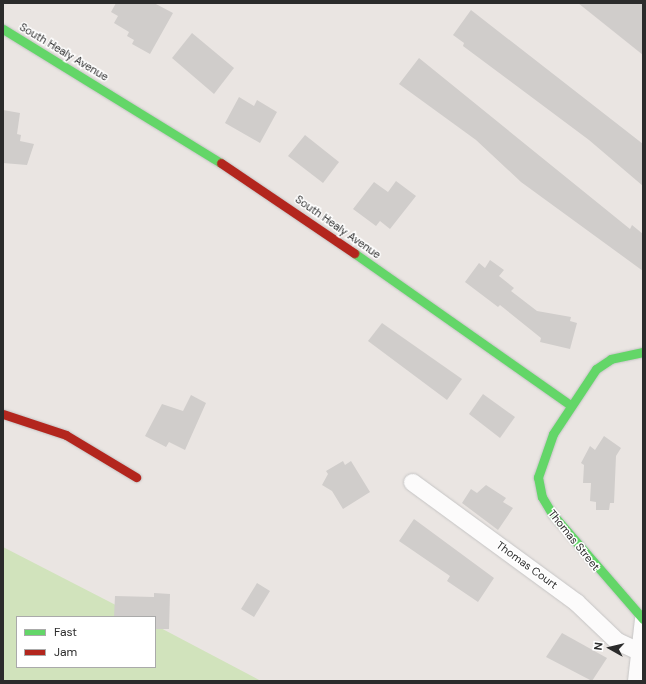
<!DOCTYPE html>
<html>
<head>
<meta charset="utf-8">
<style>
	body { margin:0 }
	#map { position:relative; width:646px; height:684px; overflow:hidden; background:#eae5e2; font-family:"DM Sans",sans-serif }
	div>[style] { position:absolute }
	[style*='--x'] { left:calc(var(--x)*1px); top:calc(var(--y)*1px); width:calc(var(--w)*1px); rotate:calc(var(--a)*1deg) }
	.green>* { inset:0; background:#d1e3bc }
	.building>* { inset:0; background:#d0cdcb }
	.roads { filter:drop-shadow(0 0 1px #c5c4c4) drop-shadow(0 0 1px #c5c4c4) }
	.street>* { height:17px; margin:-8.5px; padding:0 8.5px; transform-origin:8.5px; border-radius:8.5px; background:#fcfbfb }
	.fast>* { height:9px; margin:-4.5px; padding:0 4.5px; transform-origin:4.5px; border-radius:4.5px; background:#63d668 }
	.jam>* { height:9px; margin:-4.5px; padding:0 4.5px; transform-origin:4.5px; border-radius:4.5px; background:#b3261e }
	span { translate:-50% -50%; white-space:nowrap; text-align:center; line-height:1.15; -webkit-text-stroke:3px #fff; paint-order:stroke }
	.street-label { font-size:11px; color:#2b2b2b }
	.frame { position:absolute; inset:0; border:4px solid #2b2b2b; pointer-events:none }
	.legend { position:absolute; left:16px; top:616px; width:140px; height:52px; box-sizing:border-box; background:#fff; border:1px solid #aaa; margin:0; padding:5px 7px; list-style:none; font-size:12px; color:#2b2b2b }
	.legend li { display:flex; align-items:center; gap:8px; height:20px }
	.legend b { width:20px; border:1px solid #aaa }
	.north { position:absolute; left:590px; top:628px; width:40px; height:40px; -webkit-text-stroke:3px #fff; paint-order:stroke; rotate:278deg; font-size:11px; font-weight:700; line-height:16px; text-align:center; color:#2b2b2b }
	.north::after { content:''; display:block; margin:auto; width:14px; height:18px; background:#2b2b2b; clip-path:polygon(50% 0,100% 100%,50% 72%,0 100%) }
</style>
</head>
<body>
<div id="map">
	<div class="green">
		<div style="clip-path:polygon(3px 547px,139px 617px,17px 617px,17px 667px,155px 667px,155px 625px,261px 681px,3px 681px)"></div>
	</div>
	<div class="building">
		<div style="clip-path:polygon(116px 3px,154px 3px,173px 13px,150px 54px,132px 44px,134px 40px,127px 36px,129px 32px,114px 23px,118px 16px,111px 12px)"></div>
		<div style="clip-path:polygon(578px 3px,643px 3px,643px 55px)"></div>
		<div style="clip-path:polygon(471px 10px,643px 144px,643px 186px,589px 140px,463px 46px,464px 43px,453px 35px)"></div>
		<div style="clip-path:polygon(192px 33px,234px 68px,214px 94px,172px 58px)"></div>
		<div style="clip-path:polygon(419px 58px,630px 229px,632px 225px,643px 234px,643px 271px,521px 182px,476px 140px,399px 84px)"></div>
		<div style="clip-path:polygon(239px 97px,254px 106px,257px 100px,277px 112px,260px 143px,225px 123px)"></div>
		<div style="clip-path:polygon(3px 110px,20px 113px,17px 134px,21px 135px,20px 141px,34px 144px,27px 165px,3px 163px)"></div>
		<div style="clip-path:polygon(305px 135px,339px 162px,323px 183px,288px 156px)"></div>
		<div style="clip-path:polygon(396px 181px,416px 196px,390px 229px,380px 221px,376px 226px,353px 209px,374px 182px,388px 192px)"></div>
		<div style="clip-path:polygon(490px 260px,504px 270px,499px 276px,514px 288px,511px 291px,537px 311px,571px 317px,570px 321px,577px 323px,570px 349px,540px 342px,541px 338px,500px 305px,498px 307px,465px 282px,479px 263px,485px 268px)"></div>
		<div style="clip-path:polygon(382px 323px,462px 379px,447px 400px,368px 341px)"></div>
		<div style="clip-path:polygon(483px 394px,515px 417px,500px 438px,469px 414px)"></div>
		<div style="clip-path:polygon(191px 395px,206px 403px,185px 450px,169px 442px,166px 447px,145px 436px,162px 404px,183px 411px)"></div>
		<div style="clip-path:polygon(604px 436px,621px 448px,616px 456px,614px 503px,610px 503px,609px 510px,596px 510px,596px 502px,590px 501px,591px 483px,583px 483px,584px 465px,581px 463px,590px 446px,595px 450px)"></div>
		<div style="clip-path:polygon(343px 461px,345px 465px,351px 461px,370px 492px,343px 509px,332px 491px,322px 485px,328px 474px,326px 471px)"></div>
		<div style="clip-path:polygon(486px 485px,506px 498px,503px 502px,513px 508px,498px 530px,462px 503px,471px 489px,477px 493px)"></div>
		<div style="clip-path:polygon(414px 519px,494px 578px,478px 602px,447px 581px,450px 576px,399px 541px)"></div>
		<div style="clip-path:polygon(257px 583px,270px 591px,254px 617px,241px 609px)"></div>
		<div style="clip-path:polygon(154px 593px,170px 594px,169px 629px,155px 629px,155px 617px,114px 617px,115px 596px,154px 597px)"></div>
		<div style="clip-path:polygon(562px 633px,607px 658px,592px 681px,546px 657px)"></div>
	</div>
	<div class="roads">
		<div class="street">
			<div style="--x:412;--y:482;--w:203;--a:36.2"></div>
			<div style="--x:576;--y:602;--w:57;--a:43.6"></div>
			<div style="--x:617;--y:641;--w:23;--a:25"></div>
			<div style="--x:636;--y:681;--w:62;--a:-83.6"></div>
		</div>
		<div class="fast">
			<div style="--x:3;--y:29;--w:256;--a:31.6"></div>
			<div style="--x:354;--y:253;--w:264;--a:35.1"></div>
			<div style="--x:643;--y:352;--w:33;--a:168"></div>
			<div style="--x:611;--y:359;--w:18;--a:146"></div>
			<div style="--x:596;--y:369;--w:78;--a:123.5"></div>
			<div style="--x:553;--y:434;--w:46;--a:109.2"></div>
			<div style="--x:538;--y:477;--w:20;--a:79"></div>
			<div style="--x:542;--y:497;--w:21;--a:59"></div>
			<div style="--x:553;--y:515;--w:138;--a:49.1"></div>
		</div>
		<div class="jam">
			<div style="--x:221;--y:163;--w:161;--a:34.1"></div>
			<div style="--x:3;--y:414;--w:66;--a:18.4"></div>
			<div style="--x:66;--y:435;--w:82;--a:31"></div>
		</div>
	</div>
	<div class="street-label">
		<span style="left:64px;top:52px;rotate:31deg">South Healy Avenue</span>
		<span style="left:338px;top:227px;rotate:35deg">South Healy Avenue</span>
		<span style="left:574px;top:540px;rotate:51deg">Thomas Street</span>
		<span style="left:527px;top:565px;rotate:36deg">Thomas Court</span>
	</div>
	<div class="frame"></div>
	<ul class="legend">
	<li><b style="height:5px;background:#63d668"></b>Fast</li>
	<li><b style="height:5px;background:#b3261e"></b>Jam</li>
	</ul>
	<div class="north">N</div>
</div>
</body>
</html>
